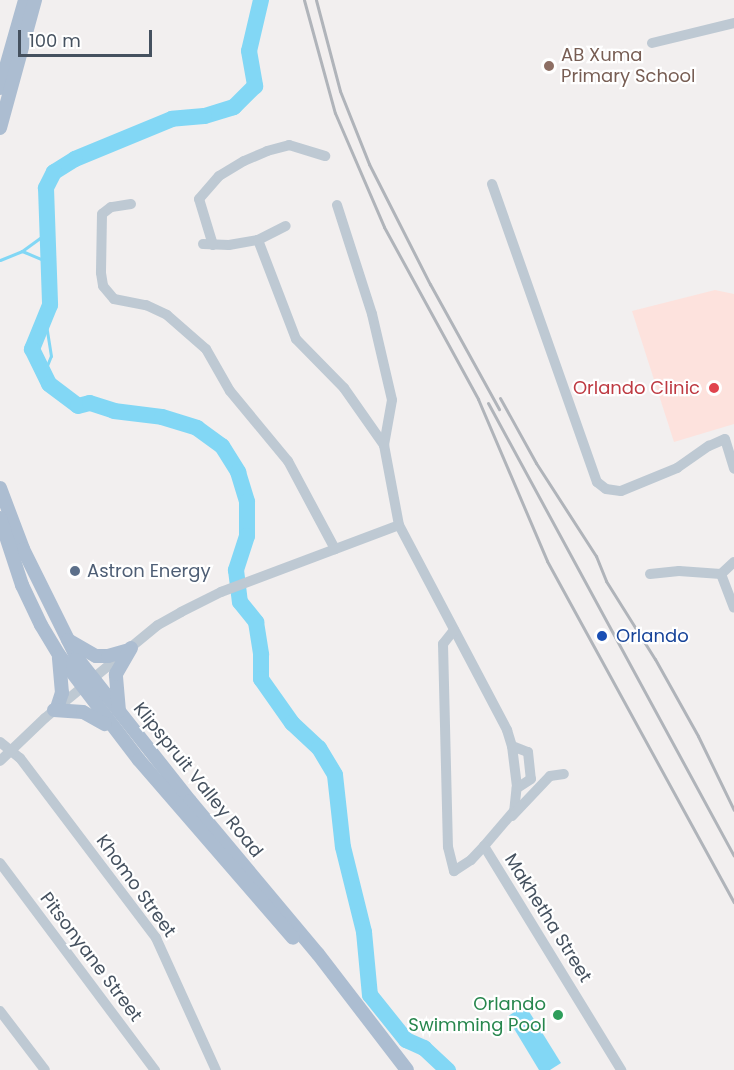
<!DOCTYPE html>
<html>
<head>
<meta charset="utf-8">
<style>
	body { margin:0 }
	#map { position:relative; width:734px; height:1070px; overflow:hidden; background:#f2efef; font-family:Poppins,sans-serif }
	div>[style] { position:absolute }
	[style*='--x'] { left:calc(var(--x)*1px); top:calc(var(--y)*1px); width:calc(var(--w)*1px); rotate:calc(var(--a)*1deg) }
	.medical>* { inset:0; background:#fde2dd }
	.water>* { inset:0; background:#82d7f5 }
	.stream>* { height:3px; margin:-1.5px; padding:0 1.5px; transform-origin:1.5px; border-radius:1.5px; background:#82d7f5 }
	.river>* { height:16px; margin:-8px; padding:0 8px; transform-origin:8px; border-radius:8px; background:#82d7f5 }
	.minor>* { height:10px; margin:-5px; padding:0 5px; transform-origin:5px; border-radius:5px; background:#bec9d3 }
	.major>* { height:14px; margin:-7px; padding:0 7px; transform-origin:7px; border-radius:7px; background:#acbdd1 }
	.rail>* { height:3px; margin:-1.5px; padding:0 1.5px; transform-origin:1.5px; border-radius:1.5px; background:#b0b4ba }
	.dots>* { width:16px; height:16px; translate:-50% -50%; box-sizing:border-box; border:3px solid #fff; border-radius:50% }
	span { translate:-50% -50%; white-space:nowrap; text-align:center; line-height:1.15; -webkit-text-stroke:4.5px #fff; paint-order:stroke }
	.education-label { font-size:18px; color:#785e54 }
	.left { translate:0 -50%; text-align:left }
	.health-label { font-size:18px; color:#be3a42 }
	.right { translate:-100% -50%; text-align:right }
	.service-label { font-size:18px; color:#4e5e75 }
	.transit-label { font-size:18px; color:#164399 }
	.street-label { font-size:18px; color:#45515f }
	.leisure-label { font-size:18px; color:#27864d }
	.scale { position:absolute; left:18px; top:30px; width:134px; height:27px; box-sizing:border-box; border:3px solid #45515f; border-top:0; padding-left:8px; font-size:18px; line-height:21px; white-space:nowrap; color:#45515f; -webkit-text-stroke:4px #fff; paint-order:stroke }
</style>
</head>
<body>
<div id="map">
	<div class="medical">
		<div style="clip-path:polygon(715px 290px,734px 294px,734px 424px,674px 442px,632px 311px)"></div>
	</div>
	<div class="water">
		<div style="clip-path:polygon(525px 1005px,561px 1063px,550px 1070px,539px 1070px,507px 1017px)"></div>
	</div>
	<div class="stream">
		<div style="--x:22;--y:251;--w:28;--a:23"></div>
		<div style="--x:0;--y:260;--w:24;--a:-22"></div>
		<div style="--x:22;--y:251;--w:31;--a:-36"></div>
		<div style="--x:44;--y:373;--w:18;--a:-68"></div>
		<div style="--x:51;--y:356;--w:39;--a:-99"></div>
	</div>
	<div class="river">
		<div style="--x:261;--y:0;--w:52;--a:103.2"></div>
		<div style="--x:249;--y:51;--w:36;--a:80"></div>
		<div style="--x:255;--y:86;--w:30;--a:135"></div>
		<div style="--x:234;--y:107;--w:31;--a:163"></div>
		<div style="--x:204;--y:116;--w:32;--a:175"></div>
		<div style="--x:172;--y:119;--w:105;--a:157.6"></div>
		<div style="--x:75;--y:159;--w:25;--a:148"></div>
		<div style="--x:54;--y:172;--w:18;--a:117"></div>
		<div style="--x:46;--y:188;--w:117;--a:88"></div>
		<div style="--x:50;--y:305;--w:48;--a:112.2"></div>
		<div style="--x:32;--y:349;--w:39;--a:64"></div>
		<div style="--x:49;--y:384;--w:36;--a:37"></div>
		<div style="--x:78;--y:406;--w:12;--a:-14"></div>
		<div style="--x:90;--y:403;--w:25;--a:18"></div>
		<div style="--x:114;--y:411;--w:48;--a:7.1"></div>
		<div style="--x:162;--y:417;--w:37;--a:17"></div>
		<div style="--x:197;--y:428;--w:31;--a:36"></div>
		<div style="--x:222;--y:446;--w:31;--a:58"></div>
		<div style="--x:238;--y:472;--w:31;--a:73"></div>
		<div style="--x:247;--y:502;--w:34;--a:90"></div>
		<div style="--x:247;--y:536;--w:36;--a:108"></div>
		<div style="--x:236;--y:570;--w:32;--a:83"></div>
		<div style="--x:240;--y:602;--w:26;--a:51"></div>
		<div style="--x:256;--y:622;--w:33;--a:81"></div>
		<div style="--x:261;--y:655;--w:24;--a:90"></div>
		<div style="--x:261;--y:679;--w:54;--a:54.8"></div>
		<div style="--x:292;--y:723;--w:37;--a:43"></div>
		<div style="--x:319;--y:748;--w:31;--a:59"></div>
		<div style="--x:335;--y:775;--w:72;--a:83.7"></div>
		<div style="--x:343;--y:847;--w:88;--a:76.1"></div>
		<div style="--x:364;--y:932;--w:63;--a:84.6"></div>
		<div style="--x:370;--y:995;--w:58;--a:51.3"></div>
		<div style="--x:406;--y:1040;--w:20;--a:24"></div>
		<div style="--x:424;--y:1048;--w:33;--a:43"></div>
	</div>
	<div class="minor">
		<div style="--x:652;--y:43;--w:84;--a:-13.7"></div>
		<div style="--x:492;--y:184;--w:316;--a:70.6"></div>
		<div style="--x:597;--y:482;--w:11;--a:38"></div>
		<div style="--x:606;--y:489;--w:15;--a:8"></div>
		<div style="--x:621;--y:491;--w:61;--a:-22.3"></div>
		<div style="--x:677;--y:468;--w:39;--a:-35"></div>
		<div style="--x:709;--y:446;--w:17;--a:-24"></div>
		<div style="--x:725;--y:439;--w:31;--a:73"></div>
		<div style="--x:131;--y:204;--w:20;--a:171"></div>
		<div style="--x:111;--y:207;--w:11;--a:142"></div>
		<div style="--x:102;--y:214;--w:59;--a:91"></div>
		<div style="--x:101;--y:273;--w:13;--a:81"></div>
		<div style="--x:103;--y:286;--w:17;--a:50"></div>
		<div style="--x:114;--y:299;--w:33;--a:11"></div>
		<div style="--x:146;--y:305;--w:23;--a:25"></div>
		<div style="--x:167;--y:315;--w:52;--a:41.1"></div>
		<div style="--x:206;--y:349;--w:48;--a:60.3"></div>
		<div style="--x:230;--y:391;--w:91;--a:50.4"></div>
		<div style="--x:288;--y:461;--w:100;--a:61.9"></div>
		<div style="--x:337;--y:205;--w:114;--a:72.2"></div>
		<div style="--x:372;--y:314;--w:88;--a:76.9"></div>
		<div style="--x:392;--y:400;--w:46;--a:100.1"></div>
		<div style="--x:384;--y:445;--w:81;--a:79.4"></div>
		<div style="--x:399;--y:525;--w:232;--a:62.2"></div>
		<div style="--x:507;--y:730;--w:17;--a:73"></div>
		<div style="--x:512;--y:746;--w:38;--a:83"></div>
		<div style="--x:517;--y:784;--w:27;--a:96"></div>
		<div style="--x:514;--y:811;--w:46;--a:130.6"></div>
		<div style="--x:484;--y:846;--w:263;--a:58.5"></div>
		<div style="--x:258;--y:240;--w:106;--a:69"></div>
		<div style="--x:296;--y:339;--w:69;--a:45.6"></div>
		<div style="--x:344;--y:388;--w:70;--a:54.9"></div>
		<div style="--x:203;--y:244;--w:26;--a:2"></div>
		<div style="--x:229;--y:245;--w:29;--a:-10"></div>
		<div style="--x:258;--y:240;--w:31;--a:-27"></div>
		<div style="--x:213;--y:245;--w:48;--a:-106.9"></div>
		<div style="--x:199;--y:199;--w:30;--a:-49"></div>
		<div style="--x:219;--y:176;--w:29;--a:-31"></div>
		<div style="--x:244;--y:161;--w:25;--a:-23"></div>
		<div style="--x:267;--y:151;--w:23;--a:-15"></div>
		<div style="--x:289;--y:145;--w:38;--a:17"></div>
		<div style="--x:734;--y:562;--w:18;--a:137"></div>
		<div style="--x:721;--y:574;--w:36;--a:69"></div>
		<div style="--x:650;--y:574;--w:29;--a:-6"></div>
		<div style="--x:679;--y:571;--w:42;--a:4.1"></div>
		<div style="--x:454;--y:630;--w:18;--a:128"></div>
		<div style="--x:443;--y:644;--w:203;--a:88.6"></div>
		<div style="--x:448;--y:847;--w:25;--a:76"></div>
		<div style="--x:454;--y:871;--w:20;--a:-33"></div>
		<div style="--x:471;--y:860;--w:19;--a:-47"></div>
		<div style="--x:0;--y:742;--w:26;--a:39"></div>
		<div style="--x:20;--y:758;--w:226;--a:52.9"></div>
		<div style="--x:156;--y:938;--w:145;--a:65.6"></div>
		<div style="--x:512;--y:746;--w:17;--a:21"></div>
		<div style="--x:528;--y:752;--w:27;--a:84"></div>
		<div style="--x:531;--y:779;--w:17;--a:147"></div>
		<div style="--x:0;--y:761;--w:62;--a:-43.7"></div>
		<div style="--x:45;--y:718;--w:146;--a:-39.5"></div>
		<div style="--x:158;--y:625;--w:26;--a:-29"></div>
		<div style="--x:181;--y:612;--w:45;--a:-26.6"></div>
		<div style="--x:221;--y:592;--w:190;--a:-20.6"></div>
		<div style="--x:512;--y:816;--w:55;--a:-46.5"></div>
		<div style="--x:550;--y:776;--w:14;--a:-8"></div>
		<div style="--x:0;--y:863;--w:259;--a:53.2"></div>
		<div style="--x:0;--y:1011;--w:74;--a:52.7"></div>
	</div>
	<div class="major">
		<div style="--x:0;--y:88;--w:91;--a:-74.1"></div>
		<div style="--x:0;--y:128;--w:133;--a:-74.7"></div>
		<div style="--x:0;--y:488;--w:65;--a:69.3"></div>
		<div style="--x:23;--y:549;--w:122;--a:63.6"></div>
		<div style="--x:77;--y:658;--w:182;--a:51.7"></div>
		<div style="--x:190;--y:801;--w:199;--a:50.1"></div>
		<div style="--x:318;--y:954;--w:146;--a:52.5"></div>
		<div style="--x:0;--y:518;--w:71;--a:71.8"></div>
		<div style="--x:22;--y:585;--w:44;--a:64.6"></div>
		<div style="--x:41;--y:625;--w:35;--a:59"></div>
		<div style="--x:59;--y:655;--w:132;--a:52.7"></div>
		<div style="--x:139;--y:760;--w:235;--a:49.1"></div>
		<div style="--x:68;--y:640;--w:32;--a:30"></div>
		<div style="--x:96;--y:656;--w:12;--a:0"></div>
		<div style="--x:108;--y:656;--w:22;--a:-16"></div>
		<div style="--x:57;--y:708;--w:16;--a:-72"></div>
		<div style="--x:62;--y:693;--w:36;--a:-95"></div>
		<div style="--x:54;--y:710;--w:29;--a:4"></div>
		<div style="--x:83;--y:712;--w:25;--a:29"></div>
		<div style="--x:119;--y:711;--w:37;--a:-95"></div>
		<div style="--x:116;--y:674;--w:30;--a:-60"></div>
	</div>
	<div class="rail">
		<div style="--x:304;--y:0;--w:117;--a:74.7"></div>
		<div style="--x:335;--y:113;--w:124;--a:66.7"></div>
		<div style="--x:384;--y:227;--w:196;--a:61.3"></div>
		<div style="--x:478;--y:399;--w:176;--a:66.9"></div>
		<div style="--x:547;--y:561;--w:389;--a:61.3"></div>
		<div style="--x:316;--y:0;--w:94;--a:75.2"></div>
		<div style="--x:340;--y:91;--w:79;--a:68.3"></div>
		<div style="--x:369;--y:164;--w:135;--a:63.1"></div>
		<div style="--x:430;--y:284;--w:143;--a:61.1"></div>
		<div style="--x:500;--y:398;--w:74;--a:61"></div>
		<div style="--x:536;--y:463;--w:111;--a:57.2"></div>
		<div style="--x:596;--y:556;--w:27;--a:68"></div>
		<div style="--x:606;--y:581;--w:92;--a:57.9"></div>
		<div style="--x:655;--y:659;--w:88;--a:60.8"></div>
		<div style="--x:698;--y:736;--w:82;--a:64.1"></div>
		<div style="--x:488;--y:403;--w:515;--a:61.5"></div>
	</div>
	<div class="dots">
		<div style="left:549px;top:66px;background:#8d6e63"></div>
		<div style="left:714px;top:388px;background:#e0444e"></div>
		<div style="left:75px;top:571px;background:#5c6f8a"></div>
		<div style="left:602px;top:636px;background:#1a4fb4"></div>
		<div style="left:558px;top:1015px;background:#2e9e5b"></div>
	</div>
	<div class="education-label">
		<span class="left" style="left:561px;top:66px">AB Xuma<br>Primary School</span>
	</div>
	<div class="health-label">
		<span class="right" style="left:700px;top:388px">Orlando Clinic</span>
	</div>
	<div class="service-label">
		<span class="left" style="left:87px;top:571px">Astron Energy</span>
	</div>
	<div class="transit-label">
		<span class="left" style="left:616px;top:636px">Orlando</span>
	</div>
	<div class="street-label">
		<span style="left:198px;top:780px;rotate:51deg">Klipspruit Valley Road</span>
		<span style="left:136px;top:886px;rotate:54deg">Khomo Street</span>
		<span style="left:548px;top:918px;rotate:58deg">Makhetha Street</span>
		<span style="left:91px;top:957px;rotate:53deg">Pitsonyane Street</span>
	</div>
	<div class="leisure-label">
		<span class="right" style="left:546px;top:1015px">Orlando<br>Swimming Pool</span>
	</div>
	<div class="scale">100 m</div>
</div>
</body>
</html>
